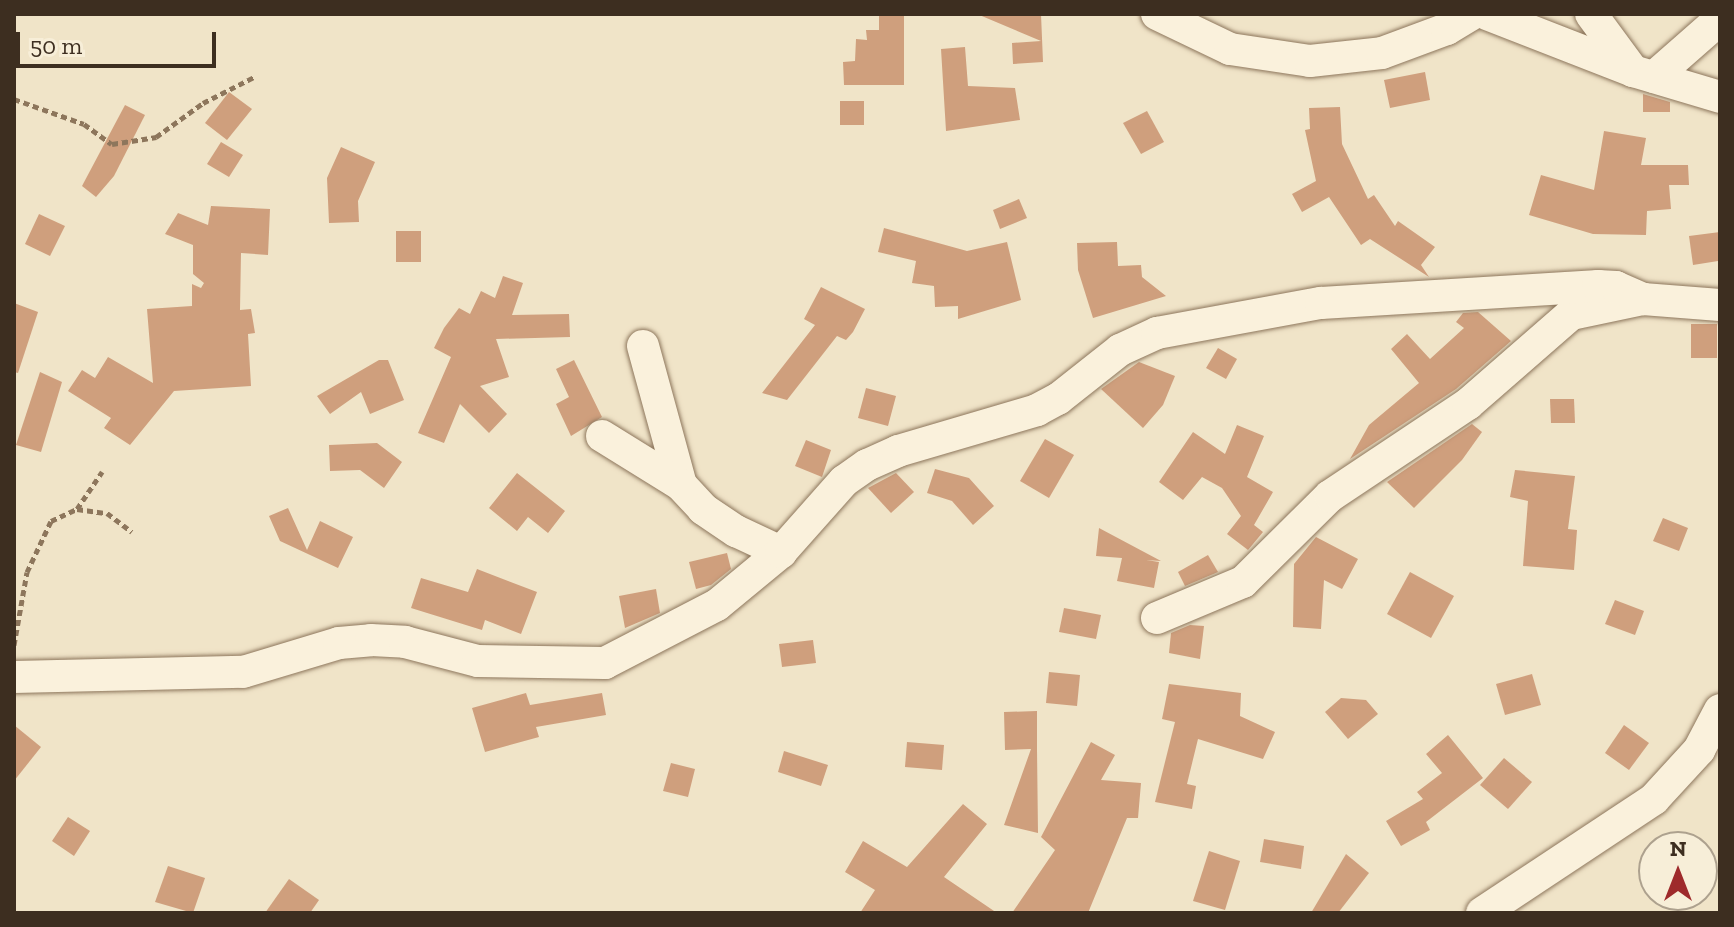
<!DOCTYPE html>
<html>
<head>
<meta charset="utf-8">
<style>
	body { margin:0 }
	#map { position:relative; width:1734px; height:927px; overflow:hidden; background:#f0e4c8; font-family:"Zilla Slab",serif }
	div>[style] { position:absolute }
	[style*='--x'] { left:calc(var(--x)*1px); top:calc(var(--y)*1px); width:calc(var(--w)*1px); rotate:calc(var(--a)*1deg) }
	.building>* { inset:0; background:#cf9f7d }
	.path>* { height:5px; margin-top:-2.5px; transform-origin:0; background:repeating-linear-gradient(90deg,#8d765c 0 6px,transparent 0 10px) }
	.roads { filter:drop-shadow(0 0 2px #8d765c) drop-shadow(0 0 2px #8d765c) }
	.street>* { height:32px; margin:-16px; padding:0 16px; transform-origin:16px; border-radius:16px; background:#faf1dc }
	span { translate:-50% -50%; white-space:nowrap; text-align:center; line-height:1.15; -webkit-text-stroke:8px #f7eed8; paint-order:stroke }
	.frame { position:absolute; inset:0; border:16px solid #3d2e20; pointer-events:none }
	.north { position:absolute; left:1638px; top:831px; width:80px; height:80px; box-sizing:border-box; background:#f7eed8; border:2px solid #ada18e; border-radius:50%; rotate:0deg; font-size:22px; font-weight:700; line-height:32px; text-align:center; color:#3d2e20 }
	.north::after { content:''; display:block; margin:auto; width:28px; height:36px; background:#9e2a2b; clip-path:polygon(50% 0,100% 100%,50% 72%,0 100%) }
	.scale { position:absolute; left:16px; top:32px; width:200px; height:36px; box-sizing:border-box; border:4px solid #3d2e20; border-top:0; padding-left:10px; font-size:24px; line-height:28px; white-space:nowrap; color:#3d2e20; -webkit-text-stroke:6px #f7eed8; paint-order:stroke }
</style>
</head>
<body>
<div id="map">
	<div class="building">
		<div style="clip-path:polygon(879px 14px,904px 14px,904px 85px,844px 85px,843px 62px,855px 61px,856px 39px,867px 40px,866px 30px,879px 30px)"></div>
		<div style="clip-path:polygon(977px 14px,1041px 14px,1043px 62px,1013px 64px,1012px 43px,1041px 41px)"></div>
		<div style="clip-path:polygon(965px 47px,968px 86px,1015px 88px,1020px 120px,946px 131px,941px 49px)"></div>
		<div style="clip-path:polygon(1425px 72px,1430px 100px,1390px 108px,1384px 80px)"></div>
		<div style="clip-path:polygon(229px 92px,252px 109px,227px 140px,205px 123px)"></div>
		<div style="clip-path:polygon(1643px 94px,1670px 102px,1670px 112px,1643px 112px)"></div>
		<div style="clip-path:polygon(840px 101px,864px 101px,864px 125px,840px 125px)"></div>
		<div style="clip-path:polygon(125px 105px,145px 115px,114px 176px,96px 197px,82px 186px)"></div>
		<div style="clip-path:polygon(1340px 107px,1342px 144px,1368px 199px,1374px 195px,1395px 226px,1398px 221px,1435px 247px,1421px 265px,1429px 277px,1370px 239px,1361px 245px,1329px 197px,1302px 212px,1292px 194px,1316px 181px,1305px 130px,1310px 129px,1309px 108px)"></div>
		<div style="clip-path:polygon(1147px 111px,1164px 142px,1141px 154px,1123px 123px)"></div>
		<div style="clip-path:polygon(1604px 131px,1646px 138px,1641px 165px,1688px 165px,1689px 185px,1669px 185px,1671px 209px,1647px 211px,1646px 235px,1593px 234px,1529px 215px,1541px 175px,1594px 190px)"></div>
		<div style="clip-path:polygon(221px 142px,243px 155px,229px 177px,207px 164px)"></div>
		<div style="clip-path:polygon(341px 147px,375px 162px,358px 201px,359px 222px,329px 223px,327px 178px)"></div>
		<div style="clip-path:polygon(1019px 199px,1027px 218px,1000px 229px,993px 210px)"></div>
		<div style="clip-path:polygon(211px 206px,270px 209px,268px 255px,241px 253px,240px 310px,251px 309px,255px 333px,248px 334px,251px 386px,174px 391px,130px 445px,104px 428px,111px 418px,68px 391px,82px 370px,95px 378px,108px 357px,153px 383px,147px 309px,192px 306px,192px 284px,201px 288px,204px 283px,193px 274px,193px 245px,165px 234px,178px 213px,208px 225px)"></div>
		<div style="clip-path:polygon(39px 214px,65px 226px,50px 256px,25px 244px)"></div>
		<div style="clip-path:polygon(884px 228px,967px 251px,1007px 242px,1021px 300px,958px 319px,958px 306px,935px 307px,934px 286px,912px 283px,916px 261px,878px 252px)"></div>
		<div style="clip-path:polygon(396px 231px,421px 231px,421px 262px,396px 262px)"></div>
		<div style="clip-path:polygon(1720px 232px,1718px 261px,1693px 265px,1689px 236px)"></div>
		<div style="clip-path:polygon(1117px 242px,1118px 266px,1141px 265px,1142px 277px,1166px 296px,1093px 318px,1078px 270px,1077px 243px)"></div>
		<div style="clip-path:polygon(503px 276px,523px 283px,512px 315px,569px 314px,570px 337px,496px 339px,509px 377px,480px 386px,507px 414px,489px 433px,460px 404px,444px 443px,418px 433px,451px 357px,434px 348px,444px 328px,459px 308px,470px 314px,481px 291px,495px 298px)"></div>
		<div style="clip-path:polygon(821px 287px,865px 309px,853px 332px,846px 340px,837px 336px,787px 400px,762px 393px,815px 325px,804px 319px)"></div>
		<div style="clip-path:polygon(14px 303px,38px 312px,18px 373px,14px 372px)"></div>
		<div style="clip-path:polygon(1478px 312px,1511px 341px,1456px 389px,1350px 459px,1369px 425px,1419px 383px,1391px 349px,1407px 334px,1430px 359px,1464px 328px,1456px 322px,1463px 313px)"></div>
		<div style="clip-path:polygon(1691px 324px,1717px 324px,1717px 358px,1691px 358px)"></div>
		<div style="clip-path:polygon(1218px 348px,1237px 359px,1226px 379px,1206px 368px)"></div>
		<div style="clip-path:polygon(379px 360px,388px 360px,404px 400px,370px 414px,361px 392px,330px 414px,317px 396px)"></div>
		<div style="clip-path:polygon(574px 360px,602px 417px,571px 436px,556px 404px,569px 397px,556px 369px)"></div>
		<div style="clip-path:polygon(1139px 362px,1175px 376px,1163px 405px,1143px 428px,1101px 389px)"></div>
		<div style="clip-path:polygon(40px 372px,62px 382px,41px 452px,16px 445px)"></div>
		<div style="clip-path:polygon(866px 388px,896px 396px,888px 426px,858px 418px)"></div>
		<div style="clip-path:polygon(1550px 399px,1574px 399px,1575px 423px,1551px 423px)"></div>
		<div style="clip-path:polygon(1472px 424px,1482px 432px,1462px 460px,1414px 508px,1387px 482px)"></div>
		<div style="clip-path:polygon(1237px 425px,1264px 436px,1247px 477px,1273px 492px,1254px 525px,1263px 532px,1248px 550px,1227px 534px,1241px 516px,1222px 488px,1202px 477px,1183px 500px,1159px 482px,1193px 432px,1225px 454px)"></div>
		<div style="clip-path:polygon(1045px 439px,1074px 455px,1049px 498px,1020px 481px)"></div>
		<div style="clip-path:polygon(806px 440px,831px 450px,822px 477px,795px 466px)"></div>
		<div style="clip-path:polygon(377px 443px,402px 462px,384px 488px,360px 470px,330px 471px,329px 445px)"></div>
		<div style="clip-path:polygon(935px 469px,969px 478px,994px 506px,973px 525px,952px 501px,927px 493px)"></div>
		<div style="clip-path:polygon(1515px 470px,1575px 476px,1568px 529px,1577px 530px,1574px 570px,1523px 566px,1528px 501px,1510px 497px)"></div>
		<div style="clip-path:polygon(517px 473px,565px 511px,548px 533px,528px 517px,517px 531px,489px 508px)"></div>
		<div style="clip-path:polygon(896px 473px,914px 492px,891px 513px,868px 488px)"></div>
		<div style="clip-path:polygon(288px 508px,307px 550px,320px 521px,353px 537px,338px 568px,280px 541px,269px 516px)"></div>
		<div style="clip-path:polygon(1663px 518px,1688px 528px,1679px 551px,1653px 541px)"></div>
		<div style="clip-path:polygon(1099px 528px,1161px 561px,1146px 560px,1159px 562px,1154px 588px,1117px 581px,1122px 558px,1096px 556px)"></div>
		<div style="clip-path:polygon(1316px 537px,1358px 559px,1342px 589px,1324px 580px,1321px 629px,1293px 627px,1294px 564px)"></div>
		<div style="clip-path:polygon(727px 553px,731px 569px,711px 585px,696px 589px,689px 562px)"></div>
		<div style="clip-path:polygon(1208px 555px,1218px 572px,1185px 586px,1178px 572px)"></div>
		<div style="clip-path:polygon(477px 569px,537px 592px,521px 634px,485px 620px,482px 630px,411px 608px,421px 578px,468px 592px)"></div>
		<div style="clip-path:polygon(1410px 572px,1454px 596px,1431px 638px,1387px 614px)"></div>
		<div style="clip-path:polygon(656px 589px,660px 613px,625px 628px,619px 596px)"></div>
		<div style="clip-path:polygon(1615px 600px,1644px 611px,1635px 635px,1605px 624px)"></div>
		<div style="clip-path:polygon(1064px 608px,1101px 615px,1096px 639px,1059px 632px)"></div>
		<div style="clip-path:polygon(1190px 625px,1204px 626px,1200px 659px,1169px 653px,1171px 633px)"></div>
		<div style="clip-path:polygon(813px 640px,816px 663px,782px 667px,779px 644px)"></div>
		<div style="clip-path:polygon(1049px 672px,1080px 675px,1077px 706px,1046px 703px)"></div>
		<div style="clip-path:polygon(1532px 674px,1541px 705px,1505px 715px,1496px 684px)"></div>
		<div style="clip-path:polygon(1169px 684px,1241px 693px,1240px 716px,1275px 732px,1263px 759px,1198px 739px,1187px 784px,1196px 786px,1192px 809px,1155px 802px,1175px 722px,1162px 719px)"></div>
		<div style="clip-path:polygon(526px 693px,530px 705px,602px 693px,606px 715px,536px 727px,539px 737px,485px 752px,472px 708px)"></div>
		<div style="clip-path:polygon(1341px 698px,1366px 700px,1378px 714px,1348px 739px,1325px 712px)"></div>
		<div style="clip-path:polygon(1037px 711px,1037px 749px,1038px 833px,1004px 825px,1031px 749px,1005px 750px,1004px 712px)"></div>
		<div style="clip-path:polygon(14px 725px,41px 747px,14px 781px)"></div>
		<div style="clip-path:polygon(1624px 725px,1649px 743px,1629px 770px,1605px 753px)"></div>
		<div style="clip-path:polygon(1448px 735px,1483px 778px,1426px 822px,1430px 830px,1401px 846px,1386px 821px,1423px 799px,1417px 792px,1442px 773px,1426px 754px)"></div>
		<div style="clip-path:polygon(907px 742px,944px 745px,942px 770px,905px 767px)"></div>
		<div style="clip-path:polygon(1091px 742px,1115px 755px,1101px 780px,1141px 783px,1138px 818px,1127px 818px,1088px 913px,1012px 913px,1055px 850px,1041px 837px)"></div>
		<div style="clip-path:polygon(784px 751px,828px 765px,821px 786px,778px 772px)"></div>
		<div style="clip-path:polygon(1504px 758px,1532px 782px,1508px 809px,1480px 785px)"></div>
		<div style="clip-path:polygon(671px 763px,695px 769px,688px 797px,663px 791px)"></div>
		<div style="clip-path:polygon(963px 804px,987px 824px,944px 877px,997px 913px,860px 913px,875px 890px,845px 872px,863px 841px,907px 867px)"></div>
		<div style="clip-path:polygon(68px 817px,90px 831px,74px 856px,52px 841px)"></div>
		<div style="clip-path:polygon(1264px 839px,1304px 846px,1301px 869px,1260px 862px)"></div>
		<div style="clip-path:polygon(1209px 851px,1240px 861px,1225px 910px,1193px 901px)"></div>
		<div style="clip-path:polygon(1346px 854px,1369px 873px,1338px 913px,1311px 913px)"></div>
		<div style="clip-path:polygon(168px 866px,205px 878px,193px 913px,155px 902px)"></div>
		<div style="clip-path:polygon(289px 879px,319px 900px,310px 913px,265px 913px)"></div>
	</div>
	<div class="path">
		<div style="--x:14;--y:99;--w:74;--a:19.7"></div>
		<div style="--x:84;--y:124;--w:34;--a:36"></div>
		<div style="--x:112;--y:144;--w:45;--a:-9"></div>
		<div style="--x:156;--y:137;--w:58;--a:-35.9"></div>
		<div style="--x:203;--y:103;--w:57;--a:-27"></div>
		<div style="--x:77;--y:509;--w:45;--a:-56"></div>
		<div style="--x:14;--y:645;--w:74;--a:-79.9"></div>
		<div style="--x:27;--y:572;--w:56;--a:-64.8"></div>
		<div style="--x:51;--y:521;--w:29;--a:-25"></div>
		<div style="--x:77;--y:509;--w:30;--a:8"></div>
		<div style="--x:107;--y:513;--w:31;--a:37"></div>
	</div>
	<div class="roads">
		<div class="street">
			<div style="--x:1157;--y:14;--w:81;--a:25.6"></div>
			<div style="--x:1230;--y:49;--w:81;--a:8.5"></div>
			<div style="--x:1310;--y:61;--w:72;--a:-6.3"></div>
			<div style="--x:1382;--y:53;--w:69;--a:-20.3"></div>
			<div style="--x:1447;--y:29;--w:29;--a:-31"></div>
			<div style="--x:1487;--y:14;--w:157;--a:21.3"></div>
			<div style="--x:1591;--y:14;--w:71;--a:53.6"></div>
			<div style="--x:1633;--y:71;--w:91;--a:16.6"></div>
			<div style="--x:1654;--y:77;--w:88;--a:-41.3"></div>
			<div style="--x:643;--y:346;--w:144;--a:74.7"></div>
			<div style="--x:602;--y:436;--w:93;--a:31.8"></div>
			<div style="--x:681;--y:485;--w:33;--a:47"></div>
			<div style="--x:703;--y:509;--w:40;--a:34"></div>
			<div style="--x:736;--y:531;--w:50;--a:25"></div>
			<div style="--x:1157;--y:618;--w:93;--a:-22.7"></div>
			<div style="--x:1243;--y:582;--w:122;--a:-44.7"></div>
			<div style="--x:1330;--y:496;--w:166;--a:-33.7"></div>
			<div style="--x:1468;--y:404;--w:137;--a:-41.1"></div>
			<div style="--x:1571;--y:314;--w:74;--a:-11.8"></div>
			<div style="--x:1643;--y:299;--w:77;--a:4.5"></div>
			<div style="--x:14;--y:677;--w:229;--a:-1.3"></div>
			<div style="--x:243;--y:672;--w:100;--a:-16.8"></div>
			<div style="--x:339;--y:643;--w:32;--a:-5"></div>
			<div style="--x:371;--y:640;--w:34;--a:3"></div>
			<div style="--x:405;--y:642;--w:75;--a:14.6"></div>
			<div style="--x:478;--y:661;--w:127;--a:0.9"></div>
			<div style="--x:605;--y:663;--w:126;--a:-27.4"></div>
			<div style="--x:717;--y:605;--w:83;--a:-39.6"></div>
			<div style="--x:781;--y:552;--w:95;--a:-48.4"></div>
			<div style="--x:844;--y:481;--w:28;--a:-35"></div>
			<div style="--x:867;--y:465;--w:34;--a:-24"></div>
			<div style="--x:898;--y:451;--w:145;--a:-16.4"></div>
			<div style="--x:1037;--y:410;--w:24;--a:-28"></div>
			<div style="--x:1058;--y:399;--w:79;--a:-38.3"></div>
			<div style="--x:1120;--y:350;--w:41;--a:-24.7"></div>
			<div style="--x:1157;--y:333;--w:167;--a:-10.4"></div>
			<div style="--x:1321;--y:303;--w:278;--a:-3.5"></div>
			<div style="--x:1598;--y:286;--w:18;--a:3"></div>
			<div style="--x:1616;--y:287;--w:30;--a:24"></div>
			<div style="--x:1482;--y:913;--w:206;--a:-33.5"></div>
			<div style="--x:1654;--y:799;--w:67;--a:-47.4"></div>
			<div style="--x:1699;--y:750;--w:45;--a:-62.3"></div>
		</div>
	</div>
	<div class="frame"></div>
	<div class="north">N</div>
	<div class="scale">50 m</div>
</div>
</body>
</html>
